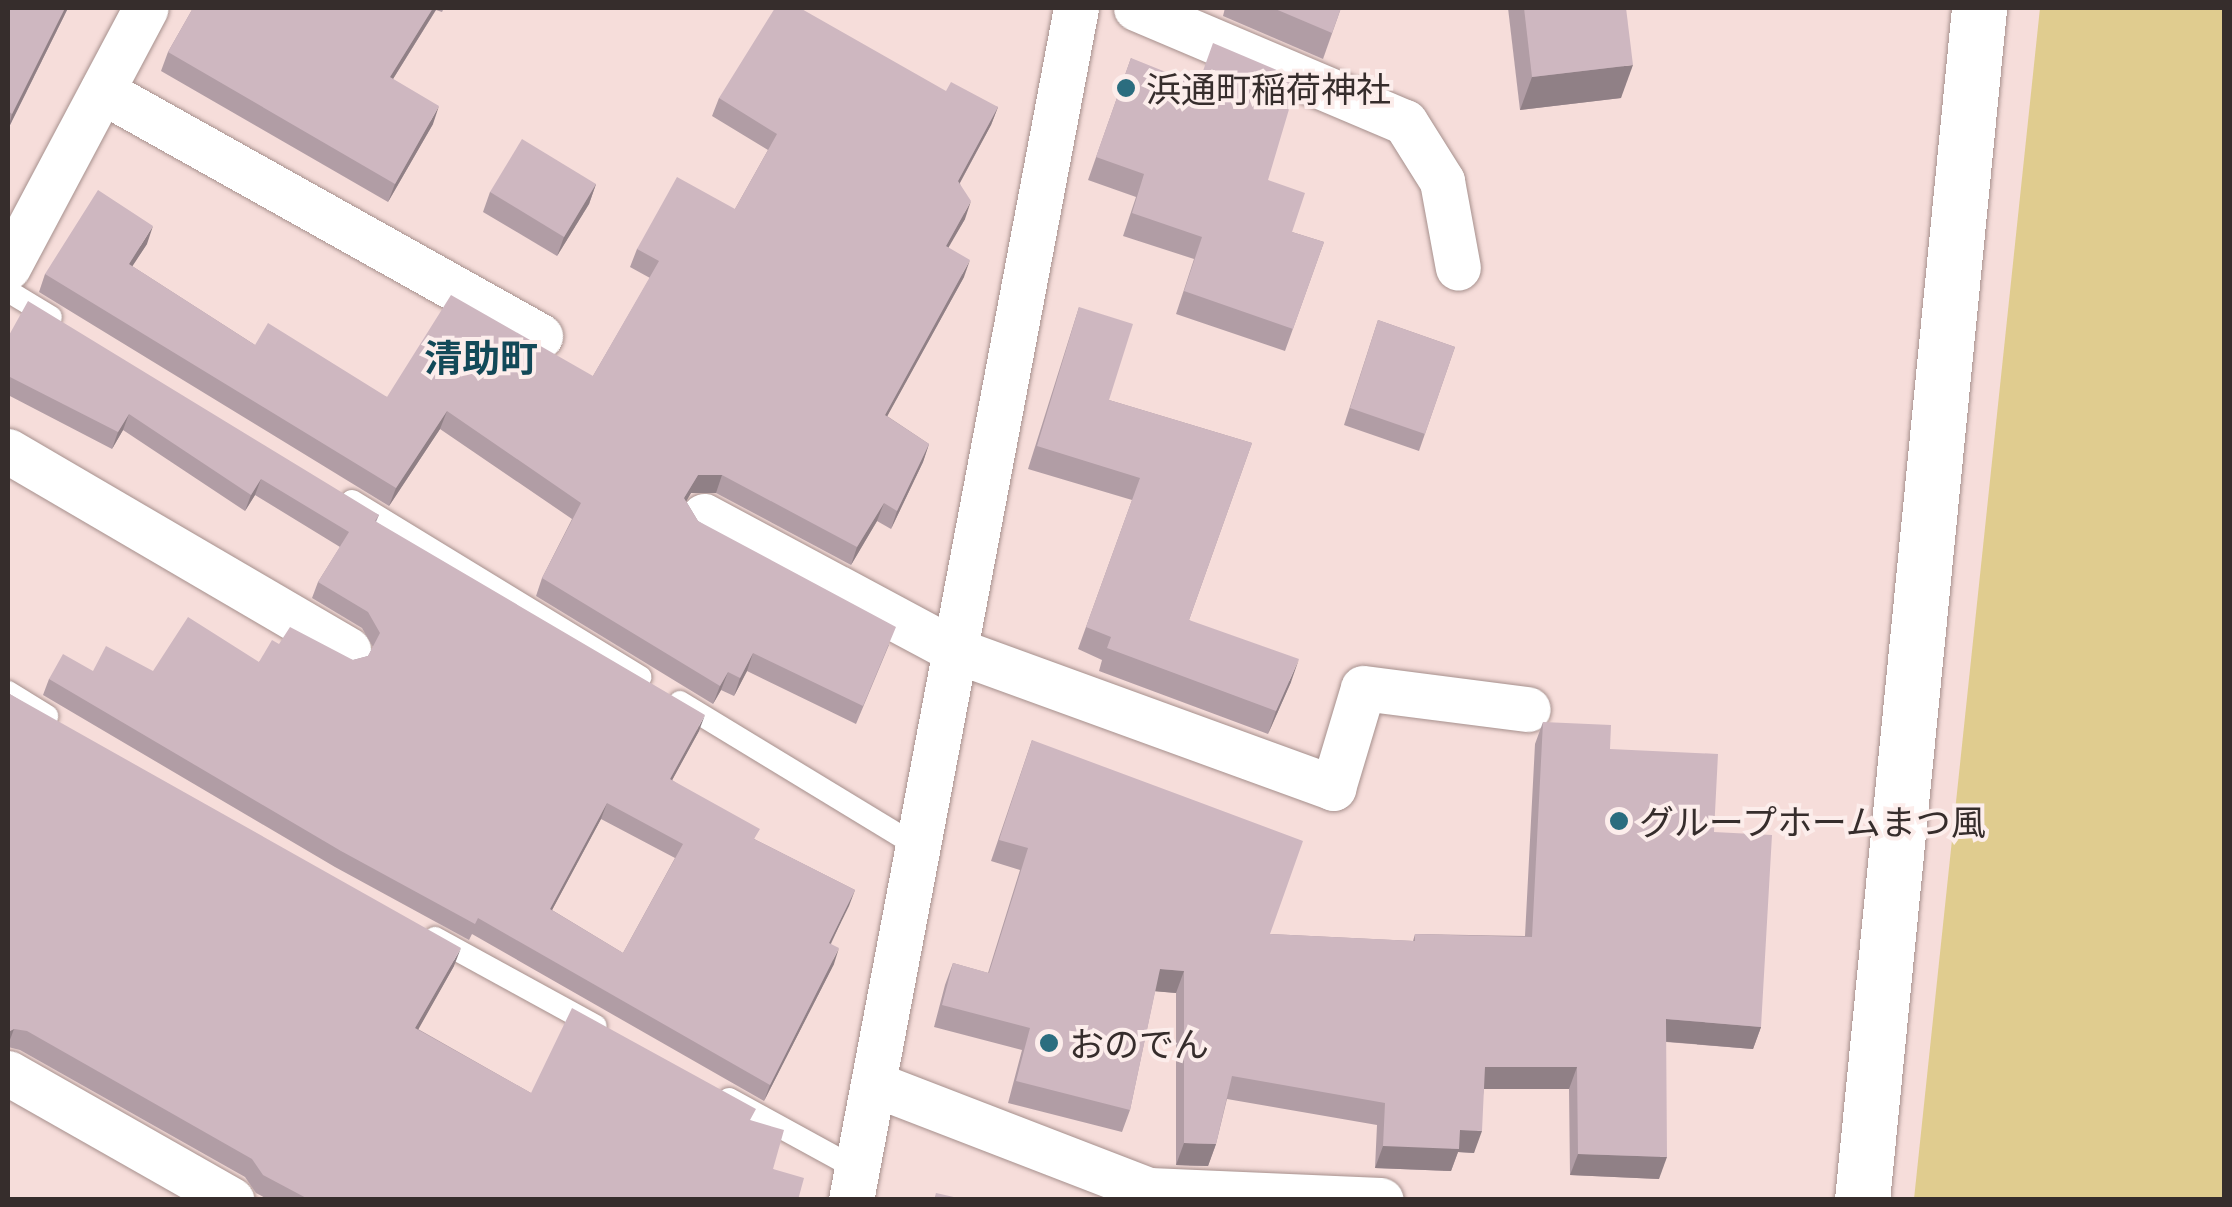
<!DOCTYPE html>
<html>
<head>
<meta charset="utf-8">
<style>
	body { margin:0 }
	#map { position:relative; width:2232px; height:1207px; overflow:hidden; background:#f6ddda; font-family:Commissioner,"Noto Sans JP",sans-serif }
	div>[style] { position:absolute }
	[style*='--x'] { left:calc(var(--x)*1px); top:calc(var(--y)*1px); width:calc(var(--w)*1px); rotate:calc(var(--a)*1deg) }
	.green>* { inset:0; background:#e0cc8f }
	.roads { filter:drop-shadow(0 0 2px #a6908d) drop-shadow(0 0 2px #a6908d) }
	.service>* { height:22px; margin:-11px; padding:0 11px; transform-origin:11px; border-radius:11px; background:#fff }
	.minor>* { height:45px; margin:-22.5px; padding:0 22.5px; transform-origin:22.5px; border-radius:22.5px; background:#fff }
	.tertiary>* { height:55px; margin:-27.5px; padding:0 27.5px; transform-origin:27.5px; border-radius:27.5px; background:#fff }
	.wall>* { inset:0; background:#b19da5 }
	.shaded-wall>* { inset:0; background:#908086 }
	.building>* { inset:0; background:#ceb7c0 }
	.dots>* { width:28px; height:28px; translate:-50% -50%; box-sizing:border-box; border:5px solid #fcedeb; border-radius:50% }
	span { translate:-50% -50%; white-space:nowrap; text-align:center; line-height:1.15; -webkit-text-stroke:8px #fcedeb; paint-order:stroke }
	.poi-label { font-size:35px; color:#362d2c }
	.left { translate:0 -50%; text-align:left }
	.neighbourhood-label { font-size:38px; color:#124958; font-weight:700 }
	.frame { position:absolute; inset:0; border:10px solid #362d2c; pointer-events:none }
</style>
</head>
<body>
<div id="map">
	<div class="green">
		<div style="clip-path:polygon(2040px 8px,2224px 8px,2224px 1199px,1914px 1199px)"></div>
	</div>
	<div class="roads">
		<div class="service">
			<div style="--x:8;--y:291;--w:50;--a:31.2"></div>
			<div style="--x:352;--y:501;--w:338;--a:31.4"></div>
			<div style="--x:8;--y:692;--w:46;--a:31.6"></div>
			<div style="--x:680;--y:702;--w:275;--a:31.3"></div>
			<div style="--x:435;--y:938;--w:183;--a:28.7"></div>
			<div style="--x:729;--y:1099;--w:146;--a:28.7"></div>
		</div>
		<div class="minor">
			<div style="--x:1136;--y:8;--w:292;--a:23"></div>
			<div style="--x:1405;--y:122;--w:70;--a:57.9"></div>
			<div style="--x:1442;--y:181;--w:88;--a:79.6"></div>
			<div style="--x:102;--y:91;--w:502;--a:29.22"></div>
			<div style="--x:8;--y:267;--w:293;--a:-62"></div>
			<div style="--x:8;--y:451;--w:394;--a:30.3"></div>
			<div style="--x:704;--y:516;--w:281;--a:28.2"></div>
			<div style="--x:952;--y:649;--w:406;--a:20"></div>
			<div style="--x:1333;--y:788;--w:104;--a:-73.3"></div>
			<div style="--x:1363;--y:688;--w:166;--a:7.3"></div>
			<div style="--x:8;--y:1073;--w:257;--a:29.6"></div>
			<div style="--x:874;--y:1084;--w:295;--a:21.1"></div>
			<div style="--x:1149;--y:1190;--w:232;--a:2.5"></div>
			<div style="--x:851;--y:1200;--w:1213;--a:-79.31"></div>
		</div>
		<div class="tertiary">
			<div style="--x:1862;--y:1200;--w:1198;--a:-84.39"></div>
		</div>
	</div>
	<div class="wall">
		<div style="clip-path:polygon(8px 8px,68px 8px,8px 129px)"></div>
		<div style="clip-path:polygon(193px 8px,444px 8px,442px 12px,436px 10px,393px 79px,433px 124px,388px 202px,161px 71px,168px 52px)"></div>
		<div style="clip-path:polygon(1225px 8px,1341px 8px,1323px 59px,1223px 16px)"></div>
		<div style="clip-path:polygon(1508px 8px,1626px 8px,1621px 98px,1520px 110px)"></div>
		<div style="clip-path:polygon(1131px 58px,1268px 180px,1292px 232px,1324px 242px,1285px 351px,1176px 314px,1194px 259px,1123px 236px,1136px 197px,1088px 180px)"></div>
		<div style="clip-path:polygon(946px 91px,998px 107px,991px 125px,960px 183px,965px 219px,948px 247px,964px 277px,887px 416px,929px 444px,923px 462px,891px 529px,877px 521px,851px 565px,716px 493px,691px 493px,686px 501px,698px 521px,889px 645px,856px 724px,747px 671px,734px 696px,721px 690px,713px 704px,536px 596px,542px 578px,572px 519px,440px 429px,389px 506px,39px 292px,45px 274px,147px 244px,132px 266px,255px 345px,387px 397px,593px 376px,650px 278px,630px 267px,637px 249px,735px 209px,768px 150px,712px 116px,719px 98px)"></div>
		<div style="clip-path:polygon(596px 184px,589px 204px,557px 256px,483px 212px,490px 192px)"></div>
		<div style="clip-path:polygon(1079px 307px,1109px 400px,1252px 443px,1189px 620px,1291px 682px,1268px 734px,1099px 671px,1102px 660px,1078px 649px,1132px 500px,1028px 469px)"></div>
		<div style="clip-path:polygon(1378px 320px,1455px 347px,1419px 451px,1344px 425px)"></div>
		<div style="clip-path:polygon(evenodd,8px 337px,379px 515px,376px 522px,699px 731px,672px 780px,756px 840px,855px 890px,831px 944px,834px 964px,764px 1101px,472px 934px,469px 940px,335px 867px,43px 695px,49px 679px,93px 671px,153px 671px,259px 662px,279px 644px,353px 660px,368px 656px,373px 647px,362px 628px,312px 598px,318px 582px,340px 547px,255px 495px,245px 511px,123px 430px,112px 449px,8px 395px,8px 337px,601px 819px,675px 858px,623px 953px,552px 910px,601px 819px)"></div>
		<div style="clip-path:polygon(8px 693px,454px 966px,418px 1029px,531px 1093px,752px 1121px,773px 1169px,798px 1200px,269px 1200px,256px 1193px,245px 1177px,20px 1050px,8px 1047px)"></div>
		<div style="clip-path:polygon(1543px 722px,1610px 749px,1714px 832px,1761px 1027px,1753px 1049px,1666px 1042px,1659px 1179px,1570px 1175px,1569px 1089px,1484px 1089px,1474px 1153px,1458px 1152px,1451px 1171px,1375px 1168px,1377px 1125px,1227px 1099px,1216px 1144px,1208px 1166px,1176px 1165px,1176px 993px,1155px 991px,1130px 1110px,1122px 1132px,1008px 1103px,1022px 1050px,934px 1027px,945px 985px,953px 963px,988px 973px,1020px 870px,991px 861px,1032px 740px,1270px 934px,1413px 941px,1415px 934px,1525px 936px,1535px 744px)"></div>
	</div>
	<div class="shaded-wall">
		<div style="clip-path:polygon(65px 8px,68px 8px,8px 129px,12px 114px)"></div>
		<div style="clip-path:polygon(433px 8px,437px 8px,383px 95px,390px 77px)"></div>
		<div style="clip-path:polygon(1633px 65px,1621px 98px,1520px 110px,1532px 77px)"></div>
		<div style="clip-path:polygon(439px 106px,433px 124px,388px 202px,395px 184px)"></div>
		<div style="clip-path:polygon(998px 107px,991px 125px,951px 199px,958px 181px)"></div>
		<div style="clip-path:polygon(596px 184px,589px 204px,557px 256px,564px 237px)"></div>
		<div style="clip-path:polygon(971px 201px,965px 219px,939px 264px,946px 246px)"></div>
		<div style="clip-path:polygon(153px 226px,147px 244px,122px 282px,129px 264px)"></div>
		<div style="clip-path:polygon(970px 260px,964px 277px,878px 433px,885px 415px)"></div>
		<div style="clip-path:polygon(447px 411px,440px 429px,389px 506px,396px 488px)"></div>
		<div style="clip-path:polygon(129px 414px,123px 430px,112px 449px,118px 432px)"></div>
		<div style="clip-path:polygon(929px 444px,923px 462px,891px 529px,897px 511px)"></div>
		<div style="clip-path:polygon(698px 475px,722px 475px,716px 493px,691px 493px,678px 516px,684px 498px)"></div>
		<div style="clip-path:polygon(261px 479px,255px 495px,245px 511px,251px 495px)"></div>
		<div style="clip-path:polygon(884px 503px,877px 521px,851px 565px,857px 547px)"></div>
		<div style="clip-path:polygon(753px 653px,747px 671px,734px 696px,740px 678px)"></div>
		<div style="clip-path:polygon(1299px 659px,1291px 682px,1268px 734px,1276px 711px)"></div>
		<div style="clip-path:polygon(728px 672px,721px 690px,713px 704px,720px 686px)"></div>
		<div style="clip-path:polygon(705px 715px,699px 731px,664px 795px,670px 779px)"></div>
		<div style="clip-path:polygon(607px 803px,601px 819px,544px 925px,550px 909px)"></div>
		<div style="clip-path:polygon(855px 890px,849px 906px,823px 959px,829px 943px)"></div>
		<div style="clip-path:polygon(461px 948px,454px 966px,409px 1046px,415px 1028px)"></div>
		<div style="clip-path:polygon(839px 948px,834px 964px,764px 1101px,770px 1085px)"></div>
		<div style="clip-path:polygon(1160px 969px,1184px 971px,1176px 993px,1152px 991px)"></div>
		<div style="clip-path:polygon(1666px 1019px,1761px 1027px,1753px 1049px,1658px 1041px)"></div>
		<div style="clip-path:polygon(14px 1029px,8px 1045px,8px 1032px)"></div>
		<div style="clip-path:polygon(1485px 1067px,1577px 1067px,1569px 1089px,1477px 1089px)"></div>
		<div style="clip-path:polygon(1460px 1130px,1482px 1131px,1474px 1153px,1458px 1152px,1451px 1171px,1375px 1168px,1383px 1146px)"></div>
		<div style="clip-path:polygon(1184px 1143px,1216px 1144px,1208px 1166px,1176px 1165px)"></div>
		<div style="clip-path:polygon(1578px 1154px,1667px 1157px,1659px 1179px,1570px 1175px)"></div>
	</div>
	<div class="building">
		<div style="clip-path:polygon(8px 8px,65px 8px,12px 114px,8px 111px)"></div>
		<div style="clip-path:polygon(193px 8px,433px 8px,390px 77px,439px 106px,395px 184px,168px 52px)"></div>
		<div style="clip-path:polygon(775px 8px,800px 8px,946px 91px,951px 82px,998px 107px,958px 181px,971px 201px,946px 246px,970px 260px,885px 415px,929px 444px,897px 511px,884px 503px,857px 547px,722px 475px,698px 475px,684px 498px,698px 521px,896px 627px,863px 706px,753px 653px,740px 678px,728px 672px,720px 686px,542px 578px,581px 503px,447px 411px,396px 488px,45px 274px,98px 190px,153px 226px,129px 264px,255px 345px,268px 323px,387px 397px,451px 295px,593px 376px,659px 261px,637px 249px,677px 177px,735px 209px,777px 134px,719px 98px)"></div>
		<div style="clip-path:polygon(1273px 8px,1341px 8px,1332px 33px)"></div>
		<div style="clip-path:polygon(1524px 8px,1626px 8px,1633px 65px,1532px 77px)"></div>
		<div style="clip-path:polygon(1213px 43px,1298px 79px,1268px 180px,1305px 193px,1292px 232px,1324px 242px,1293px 329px,1184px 291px,1202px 237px,1132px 213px,1144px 174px,1096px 157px,1131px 58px,1198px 85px)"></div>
		<div style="clip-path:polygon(522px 139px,596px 184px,564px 237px,490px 192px)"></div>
		<div style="clip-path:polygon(evenodd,28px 301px,379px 515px,375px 521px,705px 715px,670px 779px,760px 829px,754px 839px,855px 890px,829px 943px,839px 948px,770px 1085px,478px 918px,475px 924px,341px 851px,49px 679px,63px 654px,93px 671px,106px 646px,153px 671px,188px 617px,259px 662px,272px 640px,279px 644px,290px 627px,353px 660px,368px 656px,380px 633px,368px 612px,318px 582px,349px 532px,261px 479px,251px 495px,129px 414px,118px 432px,8px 376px,8px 337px,28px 301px,607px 803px,683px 844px,623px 953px,550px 909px,607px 803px)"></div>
		<div style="clip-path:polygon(1079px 307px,1133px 324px,1109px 400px,1252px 443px,1189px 620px,1299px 659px,1276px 711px,1107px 648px,1111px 637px,1086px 627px,1140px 478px,1037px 446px)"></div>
		<div style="clip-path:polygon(1378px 320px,1455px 347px,1425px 434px,1350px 408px)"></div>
		<div style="clip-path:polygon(8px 693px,461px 948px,415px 1028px,531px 1093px,572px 1008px,756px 1109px,750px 1120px,784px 1130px,773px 1169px,804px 1178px,798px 1200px,310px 1200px,263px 1175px,252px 1159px,27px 1031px,14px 1029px,8px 1032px)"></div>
		<div style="clip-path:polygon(1543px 722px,1611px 725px,1610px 749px,1718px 754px,1714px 832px,1772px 835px,1761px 1027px,1666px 1019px,1667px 1157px,1578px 1154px,1577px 1067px,1485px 1067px,1482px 1131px,1460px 1130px,1459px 1149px,1383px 1146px,1385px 1103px,1232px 1076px,1216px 1144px,1184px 1143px,1184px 971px,1160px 969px,1130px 1110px,1016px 1081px,1030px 1028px,942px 1005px,953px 963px,989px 973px,1028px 848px,999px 840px,1032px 740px,1303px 841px,1270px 934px,1415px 941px,1415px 934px,1532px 937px)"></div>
		<div style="clip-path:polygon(936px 1193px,967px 1200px,934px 1200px)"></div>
	</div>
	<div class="dots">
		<div style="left:1126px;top:88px;background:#2b6d7f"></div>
		<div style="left:1619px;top:821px;background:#2b6d7f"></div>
		<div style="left:1049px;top:1043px;background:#2b6d7f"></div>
	</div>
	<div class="poi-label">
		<span class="left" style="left:1146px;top:88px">浜通町稲荷神社</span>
		<span class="left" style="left:1639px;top:821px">グループホームまつ風</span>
		<span class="left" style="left:1069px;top:1043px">おのでん</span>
	</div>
	<div class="neighbourhood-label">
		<span style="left:481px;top:357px">清助町</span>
	</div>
	<div class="frame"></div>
</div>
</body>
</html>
